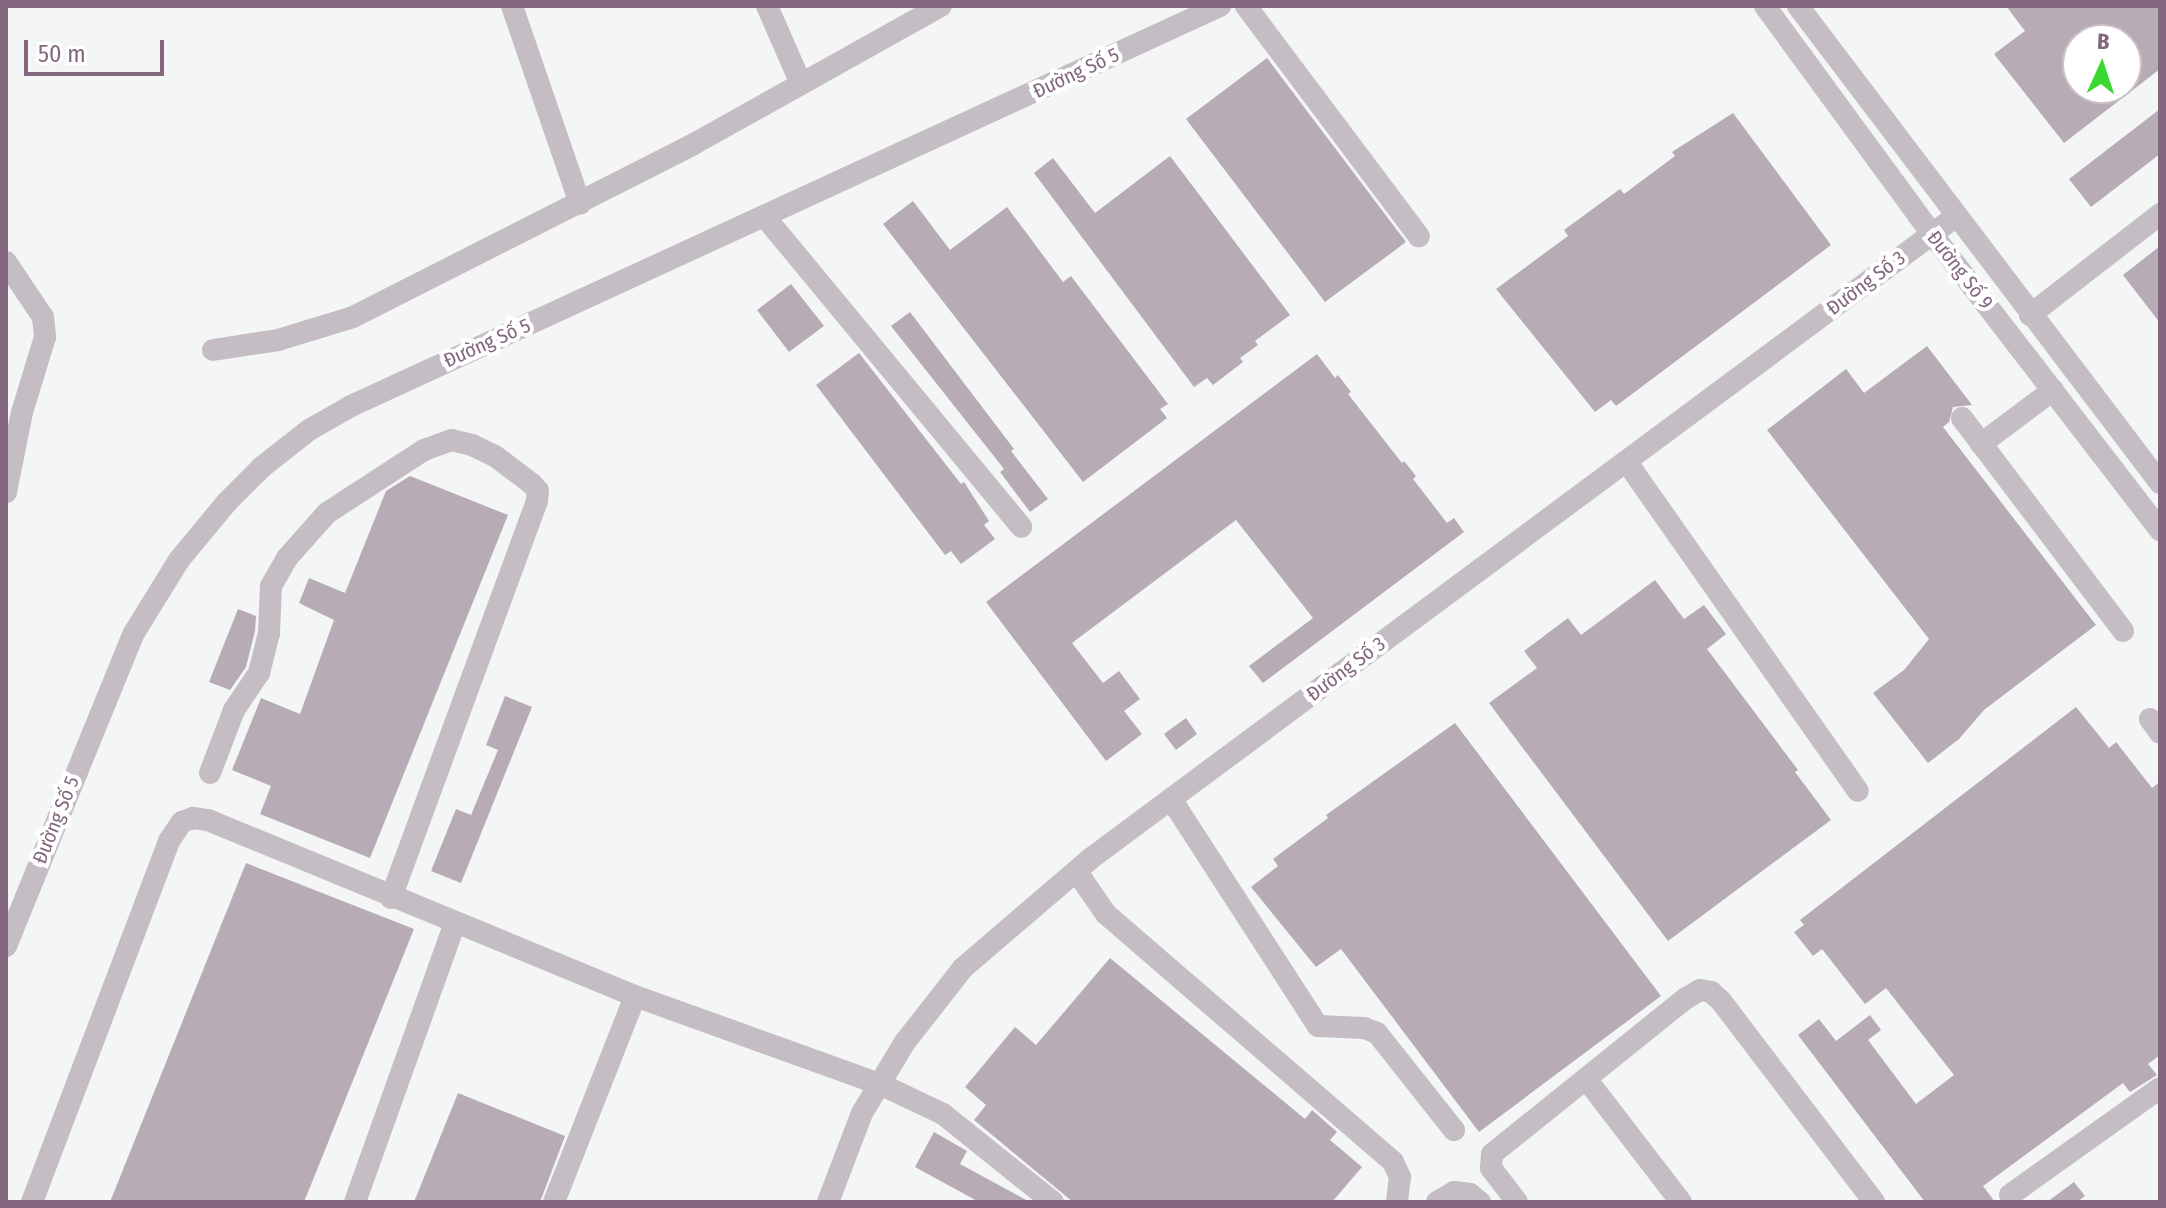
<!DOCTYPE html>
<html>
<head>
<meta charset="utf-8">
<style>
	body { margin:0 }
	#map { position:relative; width:2166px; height:1208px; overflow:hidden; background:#f3f6f5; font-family:"Fira Sans Condensed",sans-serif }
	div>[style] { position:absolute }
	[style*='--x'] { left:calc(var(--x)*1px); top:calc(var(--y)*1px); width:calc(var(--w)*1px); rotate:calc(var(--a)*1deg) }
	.building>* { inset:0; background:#b7abb6 }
	.minor>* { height:22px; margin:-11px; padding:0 11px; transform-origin:11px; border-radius:11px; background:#c4bdc3 }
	span { translate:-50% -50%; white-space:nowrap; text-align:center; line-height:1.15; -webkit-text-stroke:8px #fff; paint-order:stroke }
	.street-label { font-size:20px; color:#82677e }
	.frame { position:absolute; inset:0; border:8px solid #82677e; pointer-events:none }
	.north { position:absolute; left:2062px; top:24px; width:80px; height:80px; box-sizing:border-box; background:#fff; border:2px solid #cdc2cb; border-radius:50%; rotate:3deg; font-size:22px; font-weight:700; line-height:32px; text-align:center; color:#82677e }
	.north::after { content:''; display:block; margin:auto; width:28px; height:36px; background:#3ad831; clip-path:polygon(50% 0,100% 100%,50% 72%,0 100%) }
	.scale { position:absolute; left:24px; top:40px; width:140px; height:36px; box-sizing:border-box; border:4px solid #82677e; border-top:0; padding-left:10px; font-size:24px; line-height:28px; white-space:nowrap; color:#82677e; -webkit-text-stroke:6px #fff; paint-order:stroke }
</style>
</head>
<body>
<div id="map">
	<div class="building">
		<div style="clip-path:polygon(evenodd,2006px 6px,2160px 6px,2160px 69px,2064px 143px,1994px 54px,2025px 31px,2006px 6px,2078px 40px,2126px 40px,2126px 88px,2078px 88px,2078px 40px)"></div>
		<div style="clip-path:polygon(1267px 58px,1406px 242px,1325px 302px,1186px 119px)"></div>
		<div style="clip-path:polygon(2160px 109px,2160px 154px,2091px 207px,2069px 179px)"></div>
		<div style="clip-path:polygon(1733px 113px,1831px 245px,1616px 406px,1611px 400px,1595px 412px,1496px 289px,1568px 236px,1564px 230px,1620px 189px,1624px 194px,1675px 156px,1672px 152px)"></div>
		<div style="clip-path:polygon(1170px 156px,1290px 315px,1255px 341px,1258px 345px,1240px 358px,1243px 362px,1213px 385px,1207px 378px,1194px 387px,1034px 173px,1053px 158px,1095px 213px)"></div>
		<div style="clip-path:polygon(913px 201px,950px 250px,1007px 207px,1063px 282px,1071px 276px,1168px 404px,1160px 409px,1167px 418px,1083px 482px,883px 224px)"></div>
		<div style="clip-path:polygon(2160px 246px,2160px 323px,2123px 275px)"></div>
		<div style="clip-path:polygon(791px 284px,824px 326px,789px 352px,757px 310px)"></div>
		<div style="clip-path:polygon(910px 312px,1014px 449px,1011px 451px,1048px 499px,1030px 512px,1000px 472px,1004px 469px,891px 326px)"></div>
		<div style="clip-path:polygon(1927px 346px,1972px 405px,1953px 407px,1949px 422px,1943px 427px,2096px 625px,1984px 710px,1959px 739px,1928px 763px,1873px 693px,1904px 670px,1929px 639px,1767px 430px,1846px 369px,1864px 393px)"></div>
		<div style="clip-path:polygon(859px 353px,961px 484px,964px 482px,989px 521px,984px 525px,995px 539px,961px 564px,951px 551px,945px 555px,816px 385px)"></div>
		<div style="clip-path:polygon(1317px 354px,1335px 378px,1338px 375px,1351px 392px,1348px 394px,1402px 463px,1404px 461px,1416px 476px,1413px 479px,1447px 523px,1454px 518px,1464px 532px,1263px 683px,1249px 666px,1313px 618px,1236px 520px,1072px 643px,1103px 683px,1119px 671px,1140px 699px,1124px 711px,1142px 734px,1106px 761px,986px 602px)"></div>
		<div style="clip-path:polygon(410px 476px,508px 515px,370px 858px,260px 814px,271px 786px,232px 770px,261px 698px,300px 714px,334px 620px,299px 603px,309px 578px,345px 593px,386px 491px)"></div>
		<div style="clip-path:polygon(1655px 580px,1684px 619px,1704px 605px,1726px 634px,1707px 649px,1798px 770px,1795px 772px,1831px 820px,1668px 941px,1489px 703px,1537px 668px,1524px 651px,1568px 618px,1581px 635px)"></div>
		<div style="clip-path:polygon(238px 609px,256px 616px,255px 631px,246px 667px,230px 690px,209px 682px)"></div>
		<div style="clip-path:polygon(505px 696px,532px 707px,461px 883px,431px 871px,456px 809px,471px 815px,498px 750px,486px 745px)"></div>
		<div style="clip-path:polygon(2076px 707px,2109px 748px,2116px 742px,2152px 788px,2160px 782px,2160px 1055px,2148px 1064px,2157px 1075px,2130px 1092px,2123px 1083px,1983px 1186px,1995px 1202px,1925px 1202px,1798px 1035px,1819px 1019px,1836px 1041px,1870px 1015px,1881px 1030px,1868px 1040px,1916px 1104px,1954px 1075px,1886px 988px,1865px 1004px,1822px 949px,1813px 956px,1794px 932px,1804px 925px,1800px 920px)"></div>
		<div style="clip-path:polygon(1186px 718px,1197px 734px,1176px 750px,1164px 734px)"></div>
		<div style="clip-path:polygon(1455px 723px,1661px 996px,1479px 1132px,1341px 949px,1316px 967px,1251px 887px,1278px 866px,1273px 859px,1328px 818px,1326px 815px)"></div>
		<div style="clip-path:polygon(246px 863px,414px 929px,304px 1202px,110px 1202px)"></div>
		<div style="clip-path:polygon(1110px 958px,1305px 1119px,1312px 1110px,1337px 1132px,1330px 1140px,1362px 1167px,1332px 1202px,1073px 1202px,974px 1120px,986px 1105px,965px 1087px,1015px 1027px,1036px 1045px)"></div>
		<div style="clip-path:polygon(458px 1093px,565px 1136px,540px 1202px,414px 1202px)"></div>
		<div style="clip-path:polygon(934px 1132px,967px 1151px,960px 1164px,1030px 1202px,979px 1202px,915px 1167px)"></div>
		<div style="clip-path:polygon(2074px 1182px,2085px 1196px,2077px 1202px,2047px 1202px)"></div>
	</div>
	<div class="minor">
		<div style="--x:512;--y:6;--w:209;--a:71"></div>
		<div style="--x:767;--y:6;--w:85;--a:66.4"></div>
		<div style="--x:1246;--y:6;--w:288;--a:53.1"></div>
		<div style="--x:1765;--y:6;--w:283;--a:53.8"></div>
		<div style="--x:1932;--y:234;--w:374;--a:52.4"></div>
		<div style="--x:1798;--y:6;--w:599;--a:52.8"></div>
		<div style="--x:765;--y:217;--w:402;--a:50.4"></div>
		<div style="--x:6;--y:262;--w:66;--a:56.1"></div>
		<div style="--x:43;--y:317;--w:20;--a:84"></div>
		<div style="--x:45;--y:337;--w:78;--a:107"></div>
		<div style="--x:22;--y:412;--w:82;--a:101.3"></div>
		<div style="--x:2030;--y:315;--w:165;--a:-37.8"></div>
		<div style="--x:213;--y:350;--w:66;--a:-8.7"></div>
		<div style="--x:278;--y:340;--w:78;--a:-17"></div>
		<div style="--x:353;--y:317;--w:380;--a:-26.9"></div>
		<div style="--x:692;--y:145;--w:285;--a:-29.2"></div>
		<div style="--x:1962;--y:418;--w:267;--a:52.9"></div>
		<div style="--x:1981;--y:444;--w:90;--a:-36.9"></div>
		<div style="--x:1626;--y:461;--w:403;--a:54.9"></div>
		<div style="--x:2150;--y:719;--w:17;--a:54"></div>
		<div style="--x:210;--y:773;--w:67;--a:-69.1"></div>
		<div style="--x:234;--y:710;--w:45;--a:-56"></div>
		<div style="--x:259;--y:673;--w:41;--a:-76"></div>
		<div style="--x:269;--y:633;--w:47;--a:-87.6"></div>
		<div style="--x:271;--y:586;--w:32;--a:-60"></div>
		<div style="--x:287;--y:558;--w:60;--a:-48.4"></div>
		<div style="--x:327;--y:513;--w:116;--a:-33"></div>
		<div style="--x:424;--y:450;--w:29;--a:-20"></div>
		<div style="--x:451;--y:440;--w:22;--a:13"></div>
		<div style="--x:472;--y:445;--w:25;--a:26"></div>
		<div style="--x:495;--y:456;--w:46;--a:37.1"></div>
		<div style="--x:532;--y:484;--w:9;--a:49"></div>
		<div style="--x:538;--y:491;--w:10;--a:96"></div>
		<div style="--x:537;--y:501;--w:423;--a:110.2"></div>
		<div style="--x:1171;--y:799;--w:270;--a:57.1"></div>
		<div style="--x:1318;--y:1026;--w:46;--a:2.5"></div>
		<div style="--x:1364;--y:1028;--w:14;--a:21"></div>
		<div style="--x:1377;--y:1033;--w:124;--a:51.6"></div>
		<div style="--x:1077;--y:872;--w:51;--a:55.4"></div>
		<div style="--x:1106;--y:914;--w:379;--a:40.8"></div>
		<div style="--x:1393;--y:1162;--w:17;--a:65"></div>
		<div style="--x:1400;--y:1177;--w:25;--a:97"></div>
		<div style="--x:6;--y:946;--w:338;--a:-67.8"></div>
		<div style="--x:134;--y:633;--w:86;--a:-58.3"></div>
		<div style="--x:179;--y:560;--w:75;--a:-50.4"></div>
		<div style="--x:227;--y:502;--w:49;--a:-45"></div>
		<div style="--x:262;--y:467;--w:60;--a:-38.2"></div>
		<div style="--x:309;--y:430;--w:48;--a:-29.7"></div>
		<div style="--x:351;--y:406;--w:957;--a:-24.72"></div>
		<div style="--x:1587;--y:1080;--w:154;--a:52.4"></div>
		<div style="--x:2010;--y:1195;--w:184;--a:-35.5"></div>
		<div style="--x:32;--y:1202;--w:386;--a:-69.2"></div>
		<div style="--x:169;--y:841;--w:23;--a:-56"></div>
		<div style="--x:182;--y:822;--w:12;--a:-20"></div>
		<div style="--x:193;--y:818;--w:15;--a:8"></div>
		<div style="--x:208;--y:820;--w:462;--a:22.4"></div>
		<div style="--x:635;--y:996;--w:260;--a:19.8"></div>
		<div style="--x:880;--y:1084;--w:70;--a:25.5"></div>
		<div style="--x:943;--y:1114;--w:141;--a:38.7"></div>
		<div style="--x:355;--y:1202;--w:296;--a:-70.3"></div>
		<div style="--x:554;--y:1202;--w:221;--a:-68.5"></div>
		<div style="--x:828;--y:1202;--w:95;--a:-69.1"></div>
		<div style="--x:862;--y:1113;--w:83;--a:-58.8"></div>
		<div style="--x:905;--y:1042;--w:94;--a:-51.9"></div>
		<div style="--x:963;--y:968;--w:167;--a:-40.6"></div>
		<div style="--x:1090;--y:859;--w:1077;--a:-36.58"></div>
		<div style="--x:1437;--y:1202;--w:20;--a:-30"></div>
		<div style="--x:1454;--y:1192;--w:16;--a:7"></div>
		<div style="--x:1470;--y:1194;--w:13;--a:39"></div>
		<div style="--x:1517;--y:1202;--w:43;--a:-127.4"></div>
		<div style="--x:1491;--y:1168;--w:14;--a:-86"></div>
		<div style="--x:1492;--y:1154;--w:248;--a:-38.8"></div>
		<div style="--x:1685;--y:999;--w:17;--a:-31"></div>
		<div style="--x:1700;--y:990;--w:11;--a:10"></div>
		<div style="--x:1711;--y:992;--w:13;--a:42"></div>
		<div style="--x:1721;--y:1001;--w:253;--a:52.7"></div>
	</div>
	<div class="street-label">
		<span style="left:1076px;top:73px;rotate:-25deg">Đường Số 5</span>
		<span style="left:1960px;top:270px;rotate:52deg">Đường Số 9</span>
		<span style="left:1866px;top:283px;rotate:-37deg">Đường Số 3</span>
		<span style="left:487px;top:343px;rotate:-24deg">Đường Số 5</span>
		<span style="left:1346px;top:669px;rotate:-37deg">Đường Số 3</span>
		<span style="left:56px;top:820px;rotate:-68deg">Đường Số 5</span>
	</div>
	<div class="frame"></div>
	<div class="north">B</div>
	<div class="scale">50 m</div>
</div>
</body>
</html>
